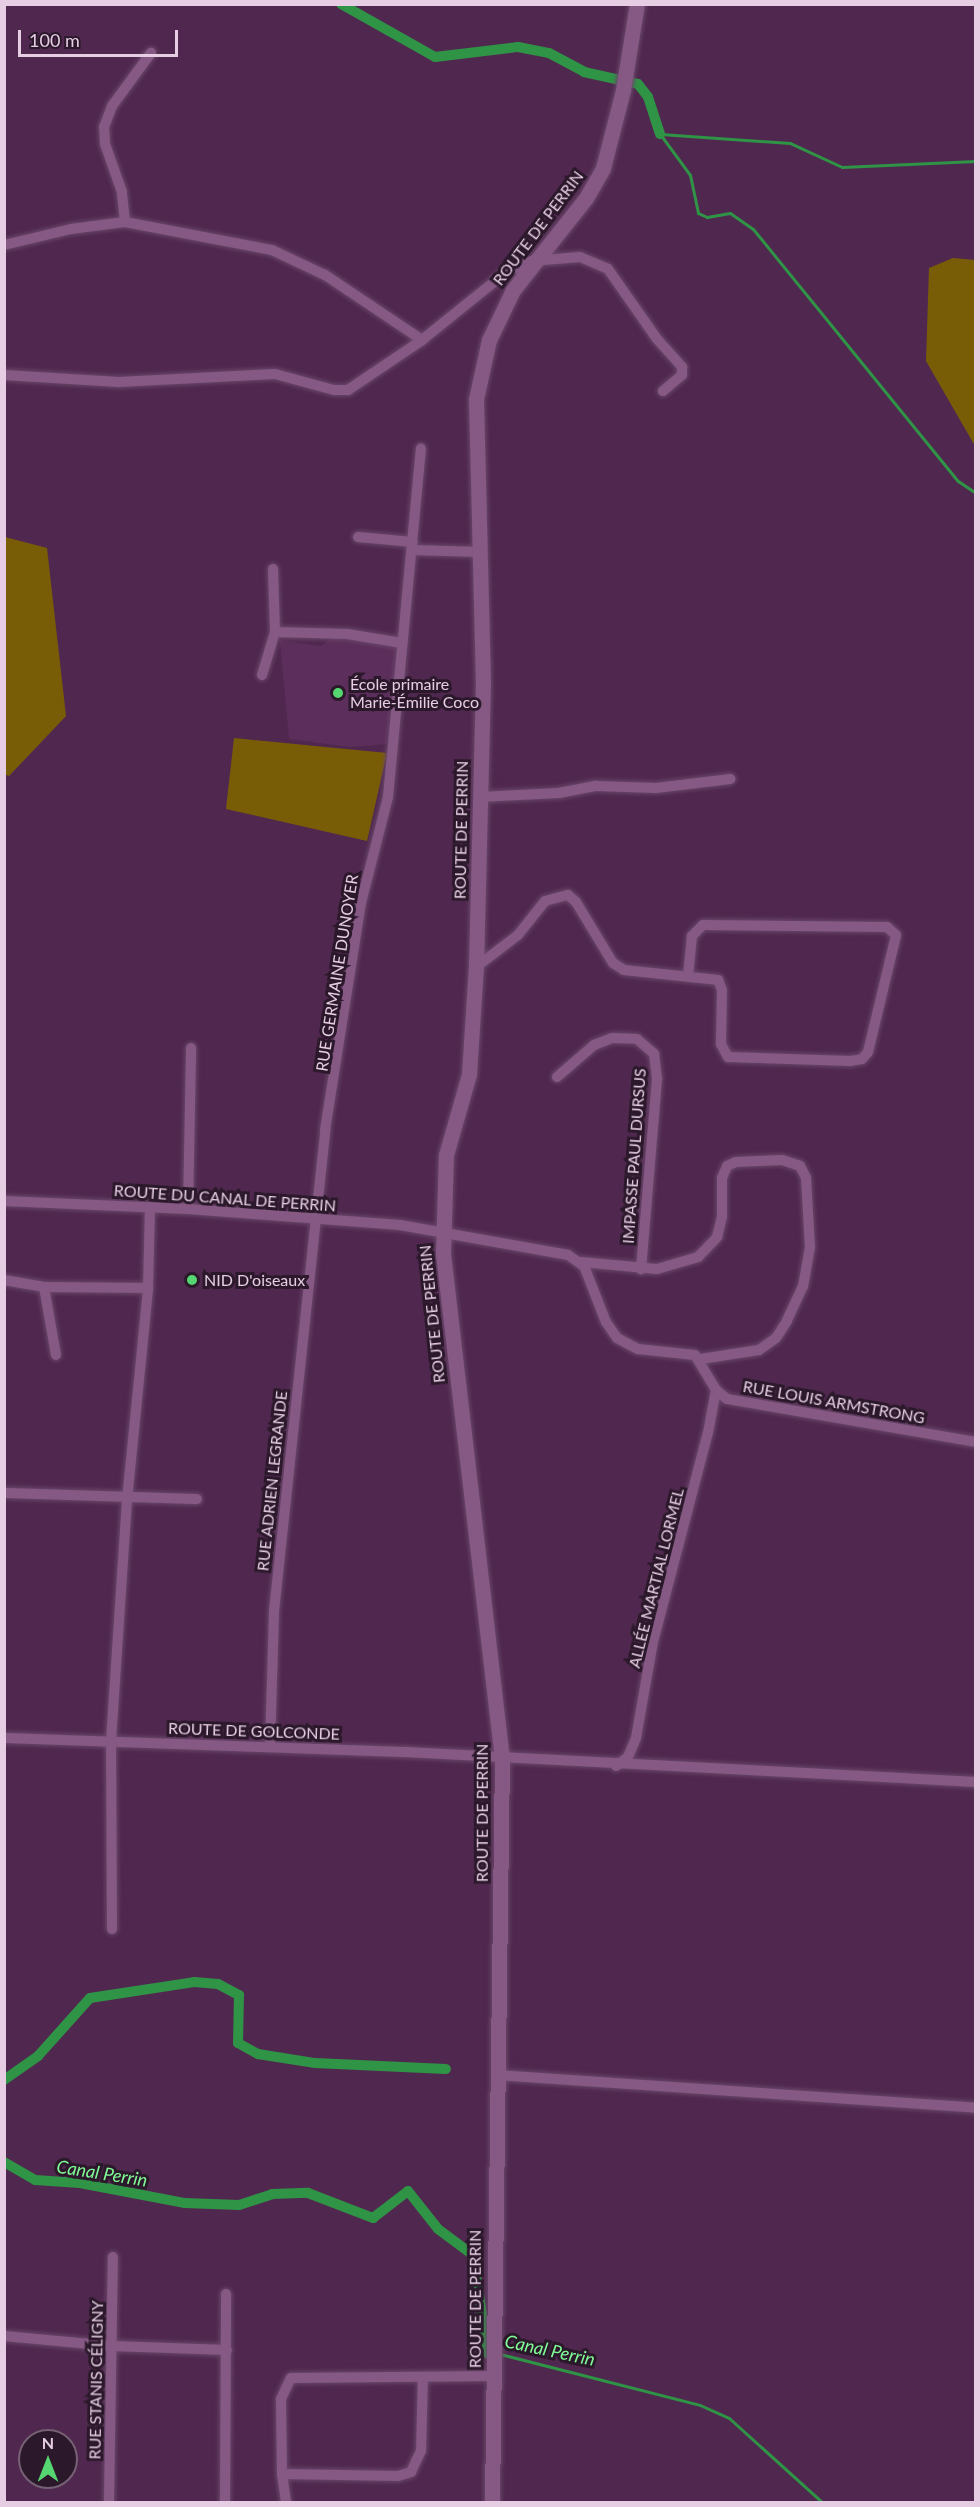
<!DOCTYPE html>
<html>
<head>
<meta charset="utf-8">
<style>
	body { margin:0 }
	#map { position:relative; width:980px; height:2507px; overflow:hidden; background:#50284f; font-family:Lato,sans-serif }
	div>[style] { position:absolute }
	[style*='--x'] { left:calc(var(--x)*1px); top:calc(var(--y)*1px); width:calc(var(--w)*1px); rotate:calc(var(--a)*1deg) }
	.built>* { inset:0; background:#5c2e5b }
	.green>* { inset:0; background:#795d06 }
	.stream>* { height:3px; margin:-1.5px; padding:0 1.5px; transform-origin:1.5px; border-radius:1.5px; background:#2f9446 }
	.canal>* { height:10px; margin:-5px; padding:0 5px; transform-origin:5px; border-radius:5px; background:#2f9446 }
	.roads { filter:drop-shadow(0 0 2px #694769) drop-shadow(0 0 2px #694769) }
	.street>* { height:10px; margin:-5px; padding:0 5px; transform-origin:5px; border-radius:5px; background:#855984 }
	.secondary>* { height:15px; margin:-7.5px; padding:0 7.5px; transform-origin:7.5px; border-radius:7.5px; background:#855984 }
	.dots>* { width:16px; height:16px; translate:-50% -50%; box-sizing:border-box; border:3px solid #2b192b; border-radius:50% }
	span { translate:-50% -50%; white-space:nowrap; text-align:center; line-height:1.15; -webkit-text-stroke:6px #2b192b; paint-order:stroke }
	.street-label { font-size:16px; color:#e6cde4 }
	.poi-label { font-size:16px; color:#e6cde4 }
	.left { translate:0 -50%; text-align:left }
	.water-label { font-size:18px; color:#81fc96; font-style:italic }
	.frame { position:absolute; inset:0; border:6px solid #e6cde4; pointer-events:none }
	.north { position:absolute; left:18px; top:2429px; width:60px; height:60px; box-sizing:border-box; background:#2b192b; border:2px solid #766175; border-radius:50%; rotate:0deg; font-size:16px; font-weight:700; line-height:24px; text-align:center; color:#e6cde4 }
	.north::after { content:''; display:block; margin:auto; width:21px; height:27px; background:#56d671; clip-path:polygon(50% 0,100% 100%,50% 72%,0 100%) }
	.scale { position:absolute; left:18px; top:30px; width:160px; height:27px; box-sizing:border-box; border:3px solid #e6cde4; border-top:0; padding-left:8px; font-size:18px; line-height:21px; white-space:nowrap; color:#e6cde4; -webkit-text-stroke:4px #2b192b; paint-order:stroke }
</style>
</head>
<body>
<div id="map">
	<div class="built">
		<div style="clip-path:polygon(332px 638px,397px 647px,387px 744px,350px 747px,289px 739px,280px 640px,320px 646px)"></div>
	</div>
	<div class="green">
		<div style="clip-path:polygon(953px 258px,975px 260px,975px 446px,926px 361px,929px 268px)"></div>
		<div style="clip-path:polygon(5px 537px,47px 548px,66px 716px,9px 776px,4px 774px)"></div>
		<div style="clip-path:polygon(234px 738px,387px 753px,367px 841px,226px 809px)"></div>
	</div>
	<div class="stream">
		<div style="--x:976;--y:161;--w:134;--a:177.4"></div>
		<div style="--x:842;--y:167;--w:57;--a:-155.2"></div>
		<div style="--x:790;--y:143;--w:130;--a:-176"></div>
		<div style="--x:660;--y:134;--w:51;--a:53.8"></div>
		<div style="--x:690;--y:175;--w:39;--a:78"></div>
		<div style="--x:698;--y:213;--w:10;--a:24"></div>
		<div style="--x:707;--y:217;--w:23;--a:-10"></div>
		<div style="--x:730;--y:213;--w:28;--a:35"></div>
		<div style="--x:753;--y:229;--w:325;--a:50.9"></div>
		<div style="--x:958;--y:481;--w:22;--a:34"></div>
		<div style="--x:500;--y:2354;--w:206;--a:14.3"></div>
		<div style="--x:700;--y:2405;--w:32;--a:24"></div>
		<div style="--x:729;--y:2418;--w:125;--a:42.1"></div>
	</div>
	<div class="canal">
		<div style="--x:341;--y:4;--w:108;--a:29.4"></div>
		<div style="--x:435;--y:57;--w:84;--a:-6.9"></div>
		<div style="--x:518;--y:47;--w:32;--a:11"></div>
		<div style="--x:549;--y:53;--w:40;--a:28"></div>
		<div style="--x:584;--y:72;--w:55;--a:12.5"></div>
		<div style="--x:638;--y:84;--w:16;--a:52"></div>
		<div style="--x:648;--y:97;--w:39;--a:72"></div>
		<div style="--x:4;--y:2080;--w:42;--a:-35.2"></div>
		<div style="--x:38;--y:2056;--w:78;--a:-48.1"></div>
		<div style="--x:90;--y:1998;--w:105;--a:-8.7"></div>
		<div style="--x:194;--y:1982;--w:24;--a:5"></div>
		<div style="--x:218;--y:1984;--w:24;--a:28"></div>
		<div style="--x:239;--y:1995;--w:48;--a:91.2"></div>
		<div style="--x:238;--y:2043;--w:23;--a:29"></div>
		<div style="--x:258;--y:2054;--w:58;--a:9"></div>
		<div style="--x:315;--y:2063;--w:131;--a:2.6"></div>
		<div style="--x:4;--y:2162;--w:36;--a:30"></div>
		<div style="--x:35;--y:2180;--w:45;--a:3.8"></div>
		<div style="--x:80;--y:2183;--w:107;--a:10.8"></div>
		<div style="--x:185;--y:2203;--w:54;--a:2.1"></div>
		<div style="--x:239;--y:2205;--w:35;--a:-18"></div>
		<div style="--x:272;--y:2194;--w:36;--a:-2"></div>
		<div style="--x:308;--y:2193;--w:70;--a:21"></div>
		<div style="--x:373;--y:2218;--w:44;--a:-37.6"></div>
		<div style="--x:408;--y:2191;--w:48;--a:51.7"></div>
		<div style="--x:438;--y:2229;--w:44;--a:36.6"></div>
		<div style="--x:473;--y:2255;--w:100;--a:81.4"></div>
	</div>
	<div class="roads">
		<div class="street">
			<div style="--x:125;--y:222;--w:30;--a:-96"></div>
			<div style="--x:122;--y:192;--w:51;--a:-109.5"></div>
			<div style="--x:105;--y:144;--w:17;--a:-93"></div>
			<div style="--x:104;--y:127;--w:22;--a:-69"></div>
			<div style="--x:112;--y:106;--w:66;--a:-53.7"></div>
			<div style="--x:4;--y:245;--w:69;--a:-13.4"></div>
			<div style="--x:71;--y:229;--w:54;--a:-7.4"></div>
			<div style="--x:125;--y:222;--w:150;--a:10.8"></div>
			<div style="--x:272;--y:250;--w:59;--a:25.3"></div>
			<div style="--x:325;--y:275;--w:117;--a:33.8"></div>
			<div style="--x:4;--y:375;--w:115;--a:3.5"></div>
			<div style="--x:119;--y:382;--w:156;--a:-2.9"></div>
			<div style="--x:275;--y:374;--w:61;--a:15.2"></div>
			<div style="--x:334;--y:390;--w:14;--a:0"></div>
			<div style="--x:348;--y:390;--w:89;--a:-34"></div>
			<div style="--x:422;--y:340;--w:107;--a:-38.9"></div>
			<div style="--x:505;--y:273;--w:30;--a:-24"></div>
			<div style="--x:532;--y:261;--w:48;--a:-4.8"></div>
			<div style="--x:580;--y:257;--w:30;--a:23"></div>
			<div style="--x:608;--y:269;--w:85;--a:55"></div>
			<div style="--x:657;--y:339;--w:38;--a:48"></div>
			<div style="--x:682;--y:367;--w:8;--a:90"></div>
			<div style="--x:682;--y:375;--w:25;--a:140"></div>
			<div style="--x:358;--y:537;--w:55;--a:5.2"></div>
			<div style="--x:412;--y:550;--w:69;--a:1.7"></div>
			<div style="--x:275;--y:632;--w:72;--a:1.6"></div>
			<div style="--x:347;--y:634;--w:56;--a:9.3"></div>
			<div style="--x:262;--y:675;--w:45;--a:-73.2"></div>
			<div style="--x:275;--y:632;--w:63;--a:-91.8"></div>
			<div style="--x:479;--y:797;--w:80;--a:-2.9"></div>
			<div style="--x:559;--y:793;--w:38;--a:-11"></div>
			<div style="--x:596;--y:786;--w:60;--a:1.9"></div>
			<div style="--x:656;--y:788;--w:75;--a:-6.9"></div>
			<div style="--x:476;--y:967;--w:53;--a:-37.3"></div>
			<div style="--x:518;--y:935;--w:43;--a:-51.5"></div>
			<div style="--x:545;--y:901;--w:24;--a:-15"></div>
			<div style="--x:568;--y:895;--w:11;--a:41"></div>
			<div style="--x:576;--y:902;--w:71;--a:58.8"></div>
			<div style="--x:613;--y:963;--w:13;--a:32"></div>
			<div style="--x:624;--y:970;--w:95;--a:6.1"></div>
			<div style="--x:718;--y:980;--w:11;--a:68"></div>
			<div style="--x:722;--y:990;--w:54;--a:91.1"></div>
			<div style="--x:721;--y:1044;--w:15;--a:62"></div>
			<div style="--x:728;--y:1057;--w:122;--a:1.9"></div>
			<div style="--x:850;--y:1061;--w:12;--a:-9"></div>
			<div style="--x:862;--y:1059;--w:9;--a:-49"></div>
			<div style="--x:868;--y:1052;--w:120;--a:-76.5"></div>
			<div style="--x:896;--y:935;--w:12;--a:-138"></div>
			<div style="--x:887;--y:927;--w:184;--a:-179.4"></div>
			<div style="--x:703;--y:925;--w:16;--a:135"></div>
			<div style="--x:692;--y:936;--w:40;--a:95.7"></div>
			<div style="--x:557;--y:1077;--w:49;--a:-40.9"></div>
			<div style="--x:594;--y:1045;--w:19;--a:-21"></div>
			<div style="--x:612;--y:1038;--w:25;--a:2"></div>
			<div style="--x:637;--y:1039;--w:23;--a:41"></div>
			<div style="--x:654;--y:1054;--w:25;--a:83"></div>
			<div style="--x:657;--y:1079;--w:191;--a:94.8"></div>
			<div style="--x:4;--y:1201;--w:184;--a:2.5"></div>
			<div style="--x:188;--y:1209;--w:213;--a:4.3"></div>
			<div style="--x:400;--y:1225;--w:171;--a:10.1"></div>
			<div style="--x:568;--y:1255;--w:19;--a:35"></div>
			<div style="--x:584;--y:1266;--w:60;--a:68.6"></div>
			<div style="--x:606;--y:1322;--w:19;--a:55"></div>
			<div style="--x:617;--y:1338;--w:24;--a:28"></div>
			<div style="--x:638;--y:1349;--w:57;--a:6"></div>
			<div style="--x:695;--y:1355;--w:41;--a:59"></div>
			<div style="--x:716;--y:1390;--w:14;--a:39"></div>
			<div style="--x:727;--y:1399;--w:253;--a:9.8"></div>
			<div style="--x:188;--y:1209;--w:161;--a:-88.9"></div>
			<div style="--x:581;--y:1262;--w:76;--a:5.3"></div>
			<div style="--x:657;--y:1269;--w:43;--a:-16.3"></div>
			<div style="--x:698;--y:1257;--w:28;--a:-46"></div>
			<div style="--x:717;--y:1237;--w:21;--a:-76"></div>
			<div style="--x:722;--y:1217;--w:39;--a:-90"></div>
			<div style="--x:722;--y:1178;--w:13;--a:-67"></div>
			<div style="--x:727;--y:1166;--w:10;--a:-24"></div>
			<div style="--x:736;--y:1162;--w:46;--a:-2.5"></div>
			<div style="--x:782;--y:1160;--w:19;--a:18"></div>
			<div style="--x:800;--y:1166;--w:13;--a:63"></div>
			<div style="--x:806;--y:1178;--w:69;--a:86.7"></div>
			<div style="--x:810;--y:1247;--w:40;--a:100"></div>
			<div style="--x:803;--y:1286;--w:38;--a:115"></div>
			<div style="--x:787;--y:1321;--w:20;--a:123"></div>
			<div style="--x:776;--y:1338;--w:21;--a:145"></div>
			<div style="--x:759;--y:1350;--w:59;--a:171.2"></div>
			<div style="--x:4;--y:1280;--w:41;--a:9.9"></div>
			<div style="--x:44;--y:1287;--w:104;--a:0.6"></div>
			<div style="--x:44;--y:1287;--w:69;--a:80"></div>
			<div style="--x:4;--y:1493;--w:193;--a:1.8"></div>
			<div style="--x:4;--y:1738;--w:401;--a:2"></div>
			<div style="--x:405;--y:1752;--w:572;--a:3.01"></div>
			<div style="--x:270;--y:1747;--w:136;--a:-88.3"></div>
			<div style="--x:274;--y:1611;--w:484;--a:-83.9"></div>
			<div style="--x:325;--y:1130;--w:230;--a:-81"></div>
			<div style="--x:361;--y:903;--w:109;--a:-75.7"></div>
			<div style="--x:388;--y:797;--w:350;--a:-84.6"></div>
			<div style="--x:616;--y:1766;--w:15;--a:-37"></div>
			<div style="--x:628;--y:1757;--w:21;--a:-67"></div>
			<div style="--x:636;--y:1738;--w:97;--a:-80"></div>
			<div style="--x:653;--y:1642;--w:216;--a:-75.3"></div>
			<div style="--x:708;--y:1433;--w:44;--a:-79.5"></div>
			<div style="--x:112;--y:1929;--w:188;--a:-90.3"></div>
			<div style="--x:111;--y:1741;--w:242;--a:-86.2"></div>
			<div style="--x:127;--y:1500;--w:213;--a:-84.3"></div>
			<div style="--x:148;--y:1288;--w:81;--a:-88.6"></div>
			<div style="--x:498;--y:2075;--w:479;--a:3.9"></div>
			<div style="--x:4;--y:2336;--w:108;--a:5.3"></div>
			<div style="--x:112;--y:2346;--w:115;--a:2"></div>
			<div style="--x:282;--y:2474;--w:116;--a:1"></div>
			<div style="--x:398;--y:2476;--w:14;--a:-17"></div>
			<div style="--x:411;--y:2472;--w:23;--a:-65"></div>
			<div style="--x:421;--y:2451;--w:74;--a:-88.5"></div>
			<div style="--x:109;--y:2502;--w:245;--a:-89.1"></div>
			<div style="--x:225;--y:2502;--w:208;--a:-89.7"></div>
			<div style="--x:286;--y:2502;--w:28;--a:-98"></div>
			<div style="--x:282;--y:2474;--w:75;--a:-90.8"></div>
			<div style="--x:281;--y:2399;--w:23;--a:-65"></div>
			<div style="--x:291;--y:2378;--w:202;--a:-0.6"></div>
		</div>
		<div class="secondary">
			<div style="--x:492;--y:2502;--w:743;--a:-89.23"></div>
			<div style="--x:502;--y:1759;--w:508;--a:-96.66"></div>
			<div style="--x:443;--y:1254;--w:99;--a:-88.3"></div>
			<div style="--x:446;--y:1155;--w:84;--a:-74.1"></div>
			<div style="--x:469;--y:1074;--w:107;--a:-86.3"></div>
			<div style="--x:476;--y:967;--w:282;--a:-88.6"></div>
			<div style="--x:483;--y:685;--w:286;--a:-91.4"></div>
			<div style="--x:476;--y:399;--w:60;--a:-77.6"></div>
			<div style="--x:489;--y:340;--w:55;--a:-64.4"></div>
			<div style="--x:513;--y:290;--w:117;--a:-51.6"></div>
			<div style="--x:586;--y:198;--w:34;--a:-60"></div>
			<div style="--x:603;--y:168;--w:81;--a:-75.6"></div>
			<div style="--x:623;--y:90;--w:87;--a:-80.8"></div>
		</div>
	</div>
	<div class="dots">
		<div style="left:338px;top:693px;background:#56d671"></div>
		<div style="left:192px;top:1280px;background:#56d671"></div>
	</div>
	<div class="street-label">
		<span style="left:538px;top:228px;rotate:-53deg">ROUTE DE PERRIN</span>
		<span style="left:461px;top:830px;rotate:-89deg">ROUTE DE PERRIN</span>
		<span style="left:337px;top:973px;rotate:-81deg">RUE GERMAINE DUNOYER</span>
		<span style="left:634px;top:1156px;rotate:-86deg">IMPASSE PAUL DURSUS</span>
		<span style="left:225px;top:1198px;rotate:4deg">ROUTE DU CANAL DE PERRIN</span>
		<span style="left:432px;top:1314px;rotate:-96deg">ROUTE DE PERRIN</span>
		<span style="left:834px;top:1402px;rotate:10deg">RUE LOUIS ARMSTRONG</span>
		<span style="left:272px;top:1481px;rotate:-84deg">RUE ADRIEN LEGRANDE</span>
		<span style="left:656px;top:1578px;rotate:-76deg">ALLÉE MARTIAL LORMEL</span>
		<span style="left:254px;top:1731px;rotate:2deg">ROUTE DE GOLCONDE</span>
		<span style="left:482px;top:1813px;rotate:-90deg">ROUTE DE PERRIN</span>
		<span style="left:475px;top:2299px;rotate:-90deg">ROUTE DE PERRIN</span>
		<span style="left:96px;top:2380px;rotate:-89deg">RUE STANIS CÉLIGNY</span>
	</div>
	<div class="poi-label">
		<span class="left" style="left:350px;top:693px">École primaire<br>Marie-Émilie Coco</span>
		<span class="left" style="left:204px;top:1280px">NID D'oiseaux</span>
	</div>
	<div class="water-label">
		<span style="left:102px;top:2173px;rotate:9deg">Canal Perrin</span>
		<span style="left:550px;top:2350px;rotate:12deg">Canal Perrin</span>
	</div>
	<div class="frame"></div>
	<div class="north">N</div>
	<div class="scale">100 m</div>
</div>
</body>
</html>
